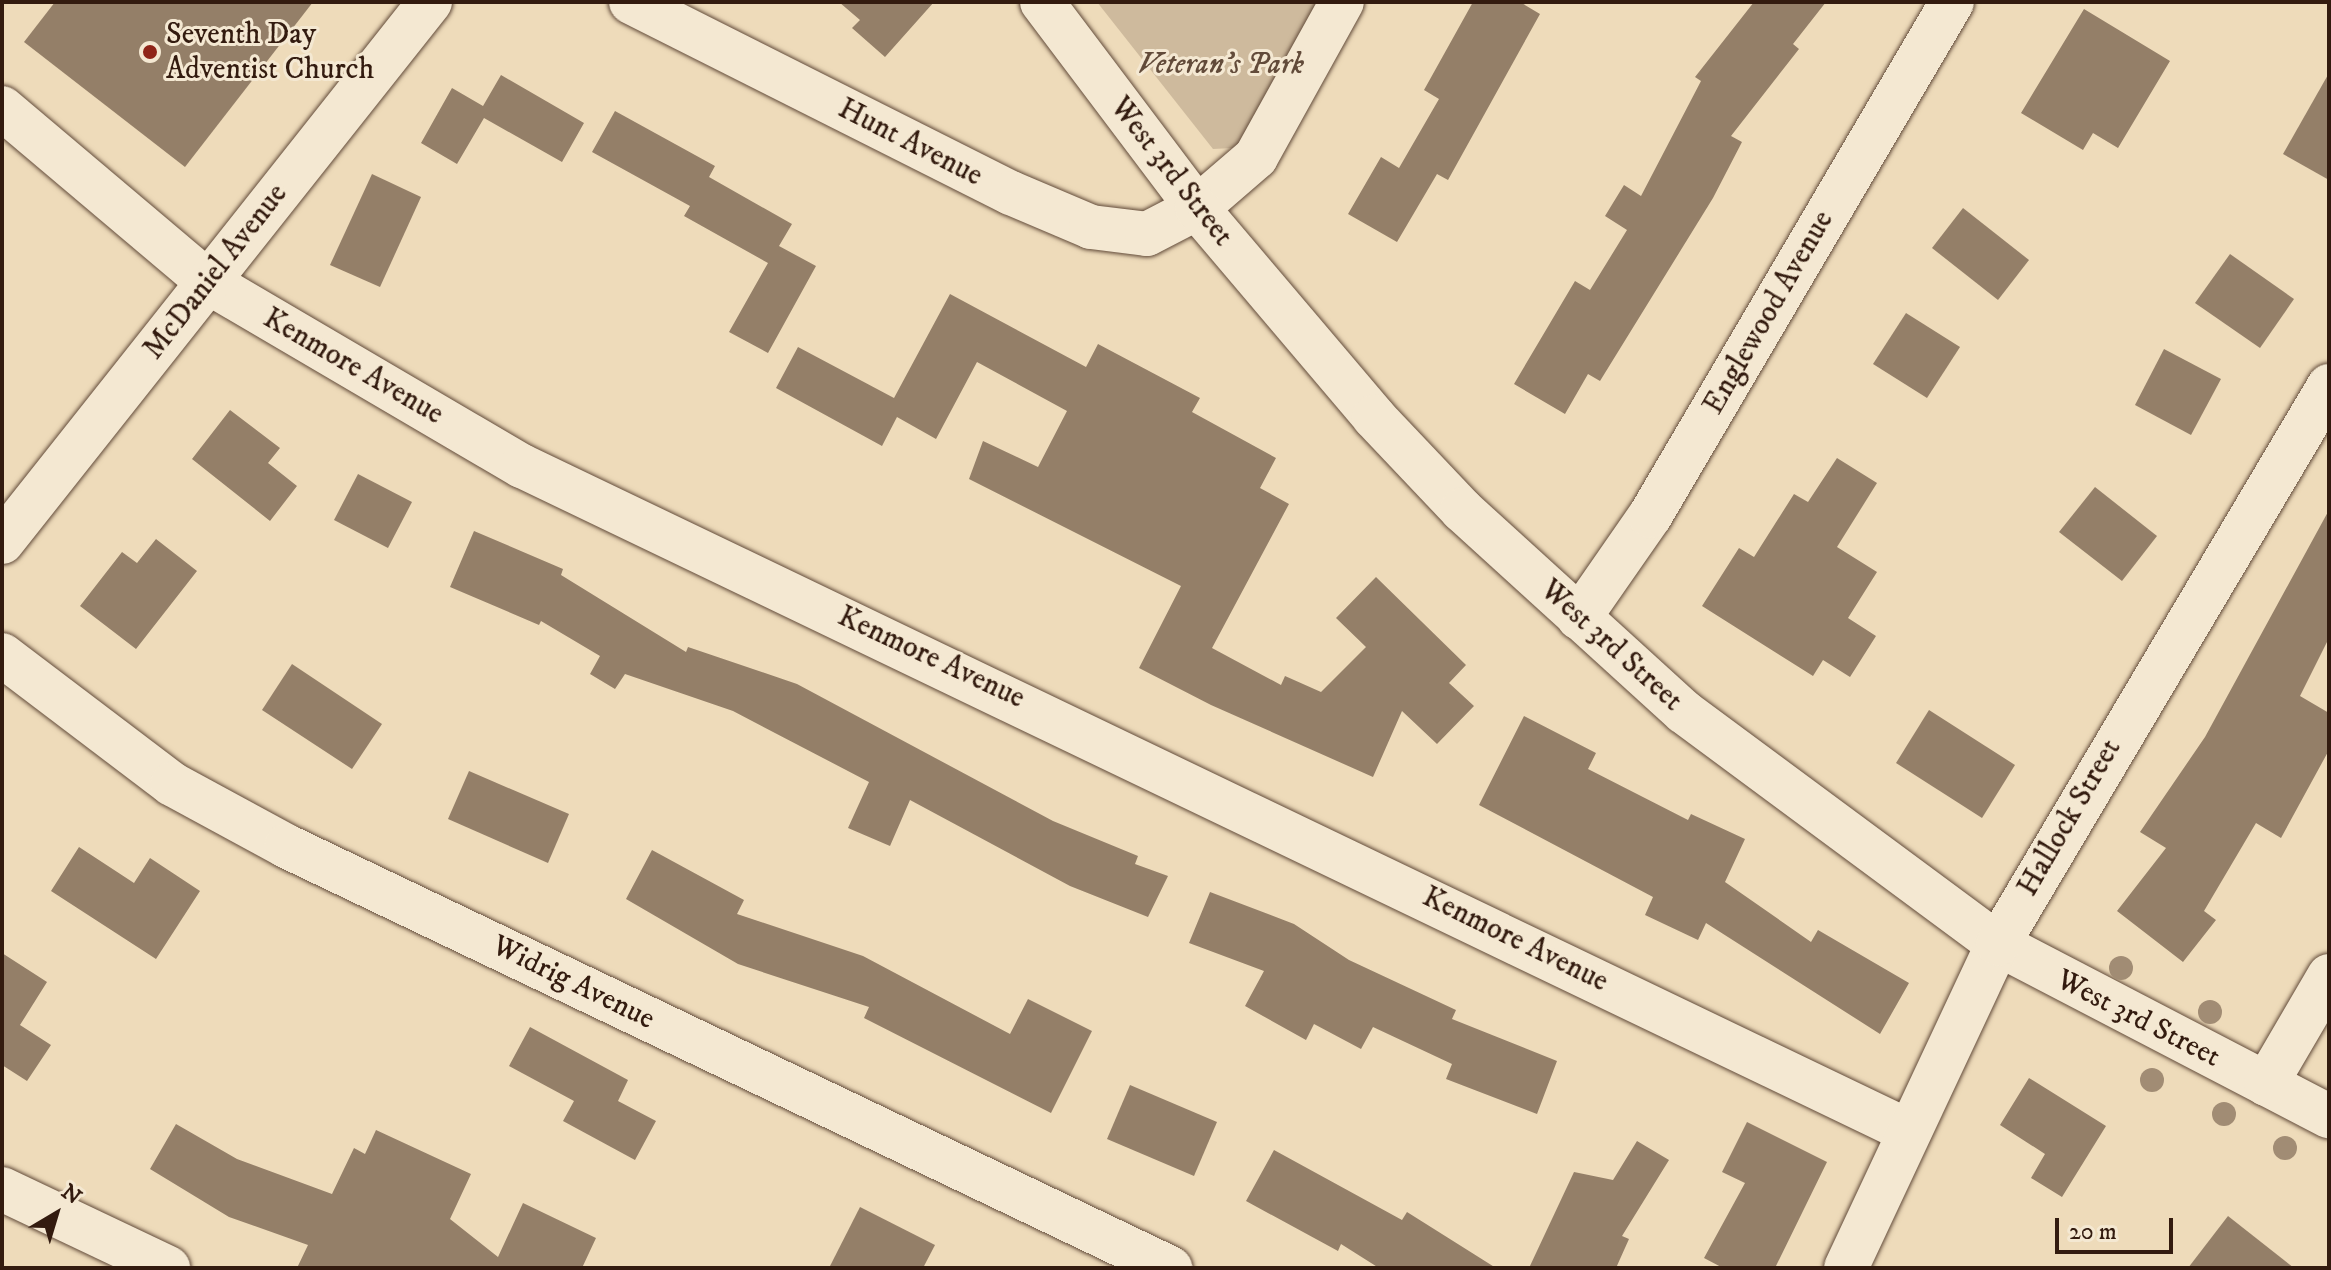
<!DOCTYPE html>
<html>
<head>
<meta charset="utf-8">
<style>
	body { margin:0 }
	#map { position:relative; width:2331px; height:1270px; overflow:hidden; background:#eedbba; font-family:"IM FELL DW Pica",serif }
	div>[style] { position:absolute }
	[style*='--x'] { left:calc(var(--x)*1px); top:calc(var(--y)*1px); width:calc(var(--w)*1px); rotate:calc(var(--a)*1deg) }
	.green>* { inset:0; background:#ceba9d }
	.building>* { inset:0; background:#947f68 }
	.roads { filter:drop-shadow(0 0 2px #624b3a) drop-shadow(0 0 2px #624b3a) }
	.minor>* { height:44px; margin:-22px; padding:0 22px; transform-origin:22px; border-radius:22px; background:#f4e8d2 }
	.trees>* { width:24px; height:24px; margin:-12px; border-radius:50%; background:#a18c74 }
	.dots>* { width:22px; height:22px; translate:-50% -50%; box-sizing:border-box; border:4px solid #f4e8d2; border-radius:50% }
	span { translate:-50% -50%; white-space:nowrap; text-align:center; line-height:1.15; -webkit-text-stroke:6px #f4e8d2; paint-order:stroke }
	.poi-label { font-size:30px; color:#331b0f }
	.left { translate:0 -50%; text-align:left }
	.park-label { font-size:30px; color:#624b3a; font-style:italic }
	.street-label { font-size:30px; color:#331b0f }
	.frame { position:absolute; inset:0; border:4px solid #331b0f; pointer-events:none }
	.north { position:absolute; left:16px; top:1174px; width:80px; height:80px; -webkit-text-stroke:6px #f4e8d2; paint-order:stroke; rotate:38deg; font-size:22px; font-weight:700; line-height:32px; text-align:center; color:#331b0f }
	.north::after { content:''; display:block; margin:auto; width:28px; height:36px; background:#331b0f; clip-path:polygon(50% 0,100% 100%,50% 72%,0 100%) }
	.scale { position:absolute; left:2055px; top:1218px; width:118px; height:36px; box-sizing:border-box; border:4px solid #331b0f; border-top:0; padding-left:10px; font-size:24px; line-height:28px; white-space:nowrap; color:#331b0f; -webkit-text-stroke:6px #f4e8d2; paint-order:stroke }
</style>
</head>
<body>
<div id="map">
	<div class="green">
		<div style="clip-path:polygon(1097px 2px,1323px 2px,1251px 137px,1233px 148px,1213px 149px)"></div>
	</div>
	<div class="building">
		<div style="clip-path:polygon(55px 2px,313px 2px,185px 167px,24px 42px)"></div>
		<div style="clip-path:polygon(839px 2px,934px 2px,885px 57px,852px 28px,860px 20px)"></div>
		<div style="clip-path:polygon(1473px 2px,1520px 2px,1540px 14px,1448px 180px,1437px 174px,1397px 242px,1348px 214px,1381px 157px,1399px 168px,1439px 99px,1424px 90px)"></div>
		<div style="clip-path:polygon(1754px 2px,1826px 2px,1793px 44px,1799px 49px,1731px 136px,1742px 142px,1713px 198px,1600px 381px,1588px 374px,1565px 414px,1514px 384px,1575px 281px,1590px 290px,1627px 230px,1605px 216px,1624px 185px,1641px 196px,1701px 81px,1695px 77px)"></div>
		<div style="clip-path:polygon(2084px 9px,2170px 61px,2118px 148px,2093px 133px,2083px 150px,2021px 113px)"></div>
		<div style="clip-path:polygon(2329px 73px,2329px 180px,2283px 154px)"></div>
		<div style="clip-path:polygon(501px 75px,584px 123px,562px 162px,484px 118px,457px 164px,421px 143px,452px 88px,483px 106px)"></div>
		<div style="clip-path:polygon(615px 111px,715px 166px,709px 177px,792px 224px,779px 246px,816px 266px,768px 353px,729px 332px,768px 263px,684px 216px,690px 206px,592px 152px)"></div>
		<div style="clip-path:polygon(372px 174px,421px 197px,380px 287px,330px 265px)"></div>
		<div style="clip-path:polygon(1963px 208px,2029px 260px,1998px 300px,1932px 248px)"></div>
		<div style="clip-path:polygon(2230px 254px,2294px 299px,2260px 348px,2195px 303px)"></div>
		<div style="clip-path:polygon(950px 294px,1086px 367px,1098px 344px,1200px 398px,1192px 412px,1276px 458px,1260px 488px,1289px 504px,1212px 648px,1281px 685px,1285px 676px,1321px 692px,1366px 647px,1336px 618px,1376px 577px,1466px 665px,1449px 683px,1474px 706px,1437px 744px,1402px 711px,1373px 777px,1211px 705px,1139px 668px,1181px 586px,969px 479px,983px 441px,1038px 467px,1067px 411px,977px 362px,936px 439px,897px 417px,882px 446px,776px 388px,798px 347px,894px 398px)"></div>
		<div style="clip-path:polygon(1906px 313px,1960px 347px,1927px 398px,1873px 364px)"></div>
		<div style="clip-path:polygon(2164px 349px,2221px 379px,2191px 435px,2135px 405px)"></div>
		<div style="clip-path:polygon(230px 410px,280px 448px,268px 463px,297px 486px,270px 521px,192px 459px)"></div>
		<div style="clip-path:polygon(1837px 458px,1877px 483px,1837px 547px,1877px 572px,1848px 618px,1876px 636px,1850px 677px,1823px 660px,1813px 676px,1702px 606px,1739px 548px,1754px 557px,1794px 494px,1808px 502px)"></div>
		<div style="clip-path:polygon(358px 474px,412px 502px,388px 548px,334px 520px)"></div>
		<div style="clip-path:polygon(2095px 487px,2157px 536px,2122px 581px,2059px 532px)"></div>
		<div style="clip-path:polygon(2329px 510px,2329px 638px,2300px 696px,2329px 713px,2329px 750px,2281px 838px,2256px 823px,2204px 911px,2216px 920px,2183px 962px,2117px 911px,2166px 848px,2140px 832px,2205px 737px)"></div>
		<div style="clip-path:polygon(474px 531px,563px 569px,561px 575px,686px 652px,688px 647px,797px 684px,1053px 821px,1138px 856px,1135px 864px,1168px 876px,1148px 917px,1070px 886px,910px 800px,890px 846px,848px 828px,869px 782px,733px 711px,625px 674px,615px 689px,590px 674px,600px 656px,541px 621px,539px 625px,450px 587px)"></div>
		<div style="clip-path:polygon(156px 539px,197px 571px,136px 649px,80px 606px,122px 552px,137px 563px)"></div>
		<div style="clip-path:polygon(292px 664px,382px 724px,352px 769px,262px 710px)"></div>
		<div style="clip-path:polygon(1929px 710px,2015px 765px,1982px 818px,1896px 763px)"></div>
		<div style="clip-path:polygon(1524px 716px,1596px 753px,1588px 769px,1688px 820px,1691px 814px,1745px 839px,1725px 882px,1811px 942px,1818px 930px,1909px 983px,1880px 1034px,1706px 923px,1698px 940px,1645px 915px,1653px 897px,1479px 805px)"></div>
		<div style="clip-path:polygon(469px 771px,569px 814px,548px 863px,448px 819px)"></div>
		<div style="clip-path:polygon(79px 847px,134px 883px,150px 858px,200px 891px,156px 959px,51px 891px)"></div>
		<div style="clip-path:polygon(652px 850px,744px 900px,737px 914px,863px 956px,1010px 1034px,1028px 999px,1092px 1031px,1051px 1113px,864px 1018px,869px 1007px,738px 964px,626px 899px)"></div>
		<div style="clip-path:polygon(1210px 892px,1294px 924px,1349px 960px,1456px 1010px,1452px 1019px,1557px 1061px,1537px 1114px,1446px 1079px,1452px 1064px,1373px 1027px,1361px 1049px,1314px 1024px,1306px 1040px,1245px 1006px,1264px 971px,1189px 943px)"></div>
		<div style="clip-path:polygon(2px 953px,47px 982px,20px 1025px,51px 1045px,27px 1081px,2px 1065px)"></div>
		<div style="clip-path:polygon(530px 1027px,628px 1080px,618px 1101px,656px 1121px,635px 1160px,563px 1121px,574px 1101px,509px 1066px)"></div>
		<div style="clip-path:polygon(2029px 1078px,2106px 1126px,2062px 1197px,2031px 1178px,2045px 1154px,2000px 1125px)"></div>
		<div style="clip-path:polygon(1130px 1085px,1217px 1122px,1194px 1176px,1107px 1139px)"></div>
		<div style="clip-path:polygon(1747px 1122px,1827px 1162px,1775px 1268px,1723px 1268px,1704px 1258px,1745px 1183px,1722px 1172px)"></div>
		<div style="clip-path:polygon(176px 1124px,237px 1159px,332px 1194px,354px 1148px,365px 1154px,376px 1130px,471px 1174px,450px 1219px,498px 1257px,523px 1203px,596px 1238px,582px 1268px,297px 1268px,308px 1245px,229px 1217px,150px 1169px)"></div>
		<div style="clip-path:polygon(1637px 1141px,1669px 1160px,1622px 1236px,1629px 1239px,1616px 1268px,1529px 1268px,1574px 1172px,1613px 1180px)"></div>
		<div style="clip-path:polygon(1274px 1150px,1402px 1220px,1407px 1212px,1496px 1268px,1379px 1268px,1341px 1244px,1338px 1251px,1246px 1201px)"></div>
		<div style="clip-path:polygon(860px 1207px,935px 1245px,923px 1268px,829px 1268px)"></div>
		<div style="clip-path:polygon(2228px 1216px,2294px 1268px,2188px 1268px)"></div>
	</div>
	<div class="roads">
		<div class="minor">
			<div style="--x:631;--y:2;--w:425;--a:26.7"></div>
			<div style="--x:1011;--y:193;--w:87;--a:23"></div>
			<div style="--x:1091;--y:227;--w:56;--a:7.1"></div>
			<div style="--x:1147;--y:234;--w:56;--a:-27.5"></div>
			<div style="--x:1197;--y:208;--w:78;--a:-40.8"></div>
			<div style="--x:1256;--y:157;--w:177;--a:-61"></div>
			<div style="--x:1042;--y:2;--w:258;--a:53"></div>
			<div style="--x:1197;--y:208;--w:274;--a:49.7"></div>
			<div style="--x:1374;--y:417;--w:128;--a:46.6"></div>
			<div style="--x:1462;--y:510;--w:300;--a:42.3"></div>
			<div style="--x:1684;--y:712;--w:390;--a:36.5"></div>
			<div style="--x:1998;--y:944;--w:373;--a:27.5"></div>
			<div style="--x:2;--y:108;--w:270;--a:40.2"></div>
			<div style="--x:208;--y:282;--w:364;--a:30.4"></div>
			<div style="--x:522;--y:466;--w:1537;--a:25.63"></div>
			<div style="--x:2;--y:542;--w:689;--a:-51.6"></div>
			<div style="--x:1579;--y:618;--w:124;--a:-55.2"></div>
			<div style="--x:1650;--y:516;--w:596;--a:-59.56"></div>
			<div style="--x:2;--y:655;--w:213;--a:37.2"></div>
			<div style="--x:172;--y:784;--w:130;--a:28.5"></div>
			<div style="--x:286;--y:846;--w:980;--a:25.52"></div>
			<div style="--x:2266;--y:1084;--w:125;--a:-59.7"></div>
			<div style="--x:2;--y:1189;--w:184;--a:25.4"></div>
			<div style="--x:1846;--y:1268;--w:358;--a:-64.9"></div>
			<div style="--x:1998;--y:944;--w:649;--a:-59.32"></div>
		</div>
	</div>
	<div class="trees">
		<div style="left:2121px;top:968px"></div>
		<div style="left:2210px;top:1012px"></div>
		<div style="left:2152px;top:1080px"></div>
		<div style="left:2224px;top:1114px"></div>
		<div style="left:2285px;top:1148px"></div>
	</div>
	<div class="dots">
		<div style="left:150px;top:52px;background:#8f2418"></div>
	</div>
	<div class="poi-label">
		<span class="left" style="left:166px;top:52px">Seventh Day<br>Adventist Church</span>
	</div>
	<div class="park-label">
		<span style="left:1221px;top:65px">Veteran's Park</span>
	</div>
	<div class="street-label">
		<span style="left:910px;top:143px;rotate:27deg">Hunt Avenue</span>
		<span style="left:1171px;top:172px;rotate:52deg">West 3rd Street</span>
		<span style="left:216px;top:272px;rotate:-52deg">McDaniel Avenue</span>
		<span style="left:1769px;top:313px;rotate:-60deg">Englewood Avenue</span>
		<span style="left:353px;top:367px;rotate:30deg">Kenmore Avenue</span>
		<span style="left:1611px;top:646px;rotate:42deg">West 3rd Street</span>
		<span style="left:931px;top:658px;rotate:25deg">Kenmore Avenue</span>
		<span style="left:2070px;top:818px;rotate:-60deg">Hallock Street</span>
		<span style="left:1515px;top:940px;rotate:26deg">Kenmore Avenue</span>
		<span style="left:573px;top:983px;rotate:26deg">Widrig Avenue</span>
		<span style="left:2138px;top:1019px;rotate:27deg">West 3rd Street</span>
	</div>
	<div class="frame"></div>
	<div class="north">N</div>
	<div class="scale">20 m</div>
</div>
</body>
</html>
